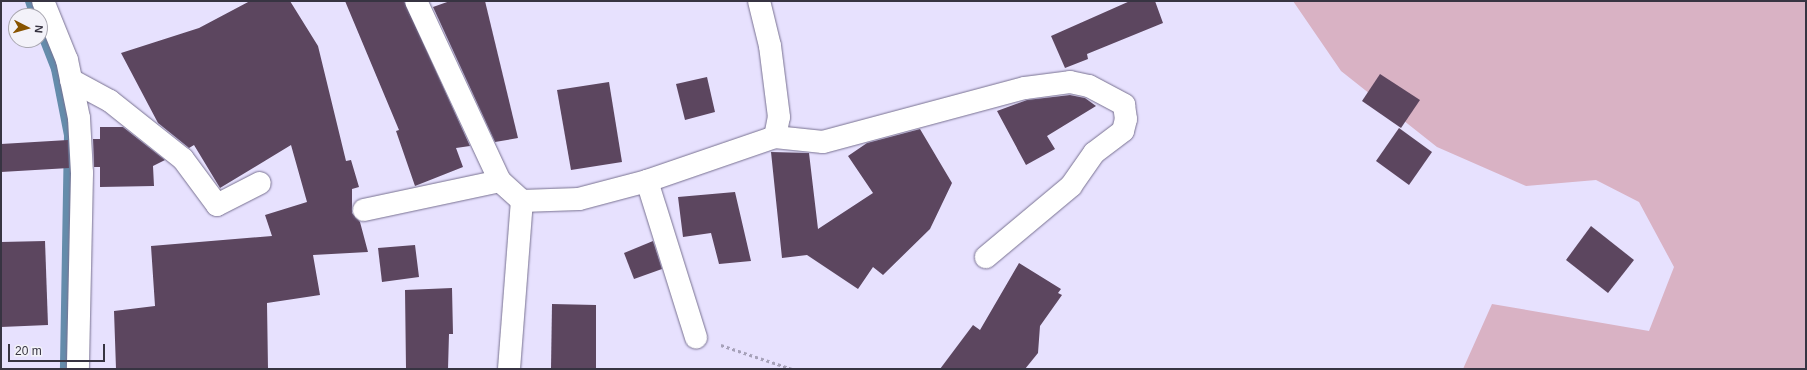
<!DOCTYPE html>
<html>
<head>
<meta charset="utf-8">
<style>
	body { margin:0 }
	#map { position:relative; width:1807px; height:370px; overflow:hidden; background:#e7e1fe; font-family:Arial,sans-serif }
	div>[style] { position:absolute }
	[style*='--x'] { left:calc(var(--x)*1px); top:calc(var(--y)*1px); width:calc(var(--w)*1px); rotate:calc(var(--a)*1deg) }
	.green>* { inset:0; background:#d9b2c4 }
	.stream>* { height:10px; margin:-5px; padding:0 5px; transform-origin:5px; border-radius:5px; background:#658cab }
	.building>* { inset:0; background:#5c465f }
	.path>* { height:2.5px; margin-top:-1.25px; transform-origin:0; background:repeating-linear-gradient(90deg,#a6a1b9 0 3px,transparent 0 6px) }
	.roads { filter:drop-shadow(0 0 1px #787191) drop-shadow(0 0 1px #787191) }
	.minor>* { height:22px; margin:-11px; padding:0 11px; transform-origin:11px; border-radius:11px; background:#fff }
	span { translate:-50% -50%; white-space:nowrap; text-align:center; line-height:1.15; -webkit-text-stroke:4px #f3f2f9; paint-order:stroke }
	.frame { position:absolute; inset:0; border:2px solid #373442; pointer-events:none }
	.north { position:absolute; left:8px; top:8px; width:40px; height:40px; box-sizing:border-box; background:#f3f2f9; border:1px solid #a8a6b0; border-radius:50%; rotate:96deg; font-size:11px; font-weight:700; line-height:16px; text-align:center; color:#373442 }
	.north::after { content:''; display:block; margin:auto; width:14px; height:18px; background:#885400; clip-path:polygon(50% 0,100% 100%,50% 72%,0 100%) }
	.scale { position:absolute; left:8px; top:344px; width:97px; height:18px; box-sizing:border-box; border:2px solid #373442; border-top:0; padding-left:5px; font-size:12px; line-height:14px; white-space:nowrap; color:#373442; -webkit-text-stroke:3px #f3f2f9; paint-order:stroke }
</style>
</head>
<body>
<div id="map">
	<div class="green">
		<div style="clip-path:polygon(1293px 1px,1806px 1px,1806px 369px,1463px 369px,1492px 304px,1649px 331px,1674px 267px,1639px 202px,1596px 180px,1526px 186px,1437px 147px,1341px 71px)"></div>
	</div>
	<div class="stream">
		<div style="--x:30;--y:1;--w:16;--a:72"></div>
		<div style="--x:40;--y:28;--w:44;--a:68.7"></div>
		<div style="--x:56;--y:69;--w:67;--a:78.9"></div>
		<div style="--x:69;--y:135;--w:234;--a:91"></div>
	</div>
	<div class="building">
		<div style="clip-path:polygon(250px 1px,290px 1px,318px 46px,346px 161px,351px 160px,359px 187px,352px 189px,352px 213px,360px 222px,368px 252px,313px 255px,320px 295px,267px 303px,268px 369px,116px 369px,114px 311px,155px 306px,151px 246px,272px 236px,265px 215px,307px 202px,291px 145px,220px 188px,194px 145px,189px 148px,158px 123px,121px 53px,199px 28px)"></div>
		<div style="clip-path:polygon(345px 1px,404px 1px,470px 146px,456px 148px,463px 167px,415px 186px,396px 131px,399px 130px)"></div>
		<div style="clip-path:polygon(450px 1px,485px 1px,518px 138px,495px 142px,433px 7px)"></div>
		<div style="clip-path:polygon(1130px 1px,1155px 1px,1163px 23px,1087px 54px,1088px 59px,1065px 68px,1051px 36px)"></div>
		<div style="clip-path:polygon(1380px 74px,1420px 100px,1401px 128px,1362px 101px)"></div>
		<div style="clip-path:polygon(707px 77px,715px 112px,685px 120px,676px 84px)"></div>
		<div style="clip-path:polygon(609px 82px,622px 162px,571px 170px,557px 90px)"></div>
		<div style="clip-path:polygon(1070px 95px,1085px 98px,1096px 106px,1047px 136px,1055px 149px,1026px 165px,997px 111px,1027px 100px)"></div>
		<div style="clip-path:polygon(100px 127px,123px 127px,165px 160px,153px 166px,154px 186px,100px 187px,100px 167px,94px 167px,93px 139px,100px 139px)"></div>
		<div style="clip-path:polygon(1399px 128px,1432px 152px,1409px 185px,1376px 161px)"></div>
		<div style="clip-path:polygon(920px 129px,952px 183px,930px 229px,883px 275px,873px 267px,858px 289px,807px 255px,782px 258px,771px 152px,809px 153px,818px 229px,873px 193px,848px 156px,867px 143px)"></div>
		<div style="clip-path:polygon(68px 140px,69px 168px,1px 172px,1px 144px)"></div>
		<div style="clip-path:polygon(735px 192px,751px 261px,719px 264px,711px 233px,683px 237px,678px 197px)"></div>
		<div style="clip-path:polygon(1591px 226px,1634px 260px,1608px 293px,1566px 260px)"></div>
		<div style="clip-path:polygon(45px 241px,48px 325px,1px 327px,1px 242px)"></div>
		<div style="clip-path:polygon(653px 241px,662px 269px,634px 279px,624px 253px)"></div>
		<div style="clip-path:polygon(415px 245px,419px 277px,382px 282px,378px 248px)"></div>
		<div style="clip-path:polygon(1019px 263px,1061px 289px,1058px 293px,1062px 295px,1040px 326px,1038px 353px,1025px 369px,940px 369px,973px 325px,980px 330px)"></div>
		<div style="clip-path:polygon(452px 288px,453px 334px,449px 334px,448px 369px,406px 369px,405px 290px)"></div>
		<div style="clip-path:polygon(552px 304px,596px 305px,596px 369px,551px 369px)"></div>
	</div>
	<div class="path">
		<div style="--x:721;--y:345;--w:75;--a:18.7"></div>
	</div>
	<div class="roads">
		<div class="minor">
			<div style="--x:43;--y:1;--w:64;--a:67.9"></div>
			<div style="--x:67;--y:60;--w:59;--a:78.3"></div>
			<div style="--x:79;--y:118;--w:55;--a:86.9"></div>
			<div style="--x:82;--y:173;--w:196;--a:91.2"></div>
			<div style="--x:416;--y:1;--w:199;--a:65"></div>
			<div style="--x:500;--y:181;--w:30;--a:42"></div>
			<div style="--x:522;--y:201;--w:57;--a:-2"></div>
			<div style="--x:579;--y:199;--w:70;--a:-14.8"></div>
			<div style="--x:647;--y:181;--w:135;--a:-19"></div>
			<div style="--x:775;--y:137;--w:20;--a:-79"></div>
			<div style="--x:779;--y:117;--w:72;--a:-97.2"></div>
			<div style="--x:770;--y:46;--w:46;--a:-103.7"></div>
			<div style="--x:71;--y:80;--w:44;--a:28.3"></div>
			<div style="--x:110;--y:101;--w:93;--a:38.5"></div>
			<div style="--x:183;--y:159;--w:57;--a:53.5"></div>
			<div style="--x:217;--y:205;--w:48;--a:-27.1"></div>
			<div style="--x:775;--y:137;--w:48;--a:5.9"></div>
			<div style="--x:823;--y:142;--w:209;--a:-15"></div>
			<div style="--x:1025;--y:88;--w:45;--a:-7.6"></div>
			<div style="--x:1070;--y:82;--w:19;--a:12"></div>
			<div style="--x:1089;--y:86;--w:40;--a:28"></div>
			<div style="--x:1124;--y:105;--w:14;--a:82"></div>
			<div style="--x:1126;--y:119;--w:12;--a:104"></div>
			<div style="--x:1123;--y:131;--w:36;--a:143"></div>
			<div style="--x:1094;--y:153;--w:40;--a:124.9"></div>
			<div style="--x:1071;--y:186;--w:111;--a:140.1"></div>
			<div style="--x:647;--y:181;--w:164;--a:72.6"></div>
			<div style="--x:364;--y:210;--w:139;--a:-12"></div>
			<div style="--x:509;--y:369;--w:169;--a:-85.6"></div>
		</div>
	</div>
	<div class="frame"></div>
	<div class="north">N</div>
	<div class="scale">20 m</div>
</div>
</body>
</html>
